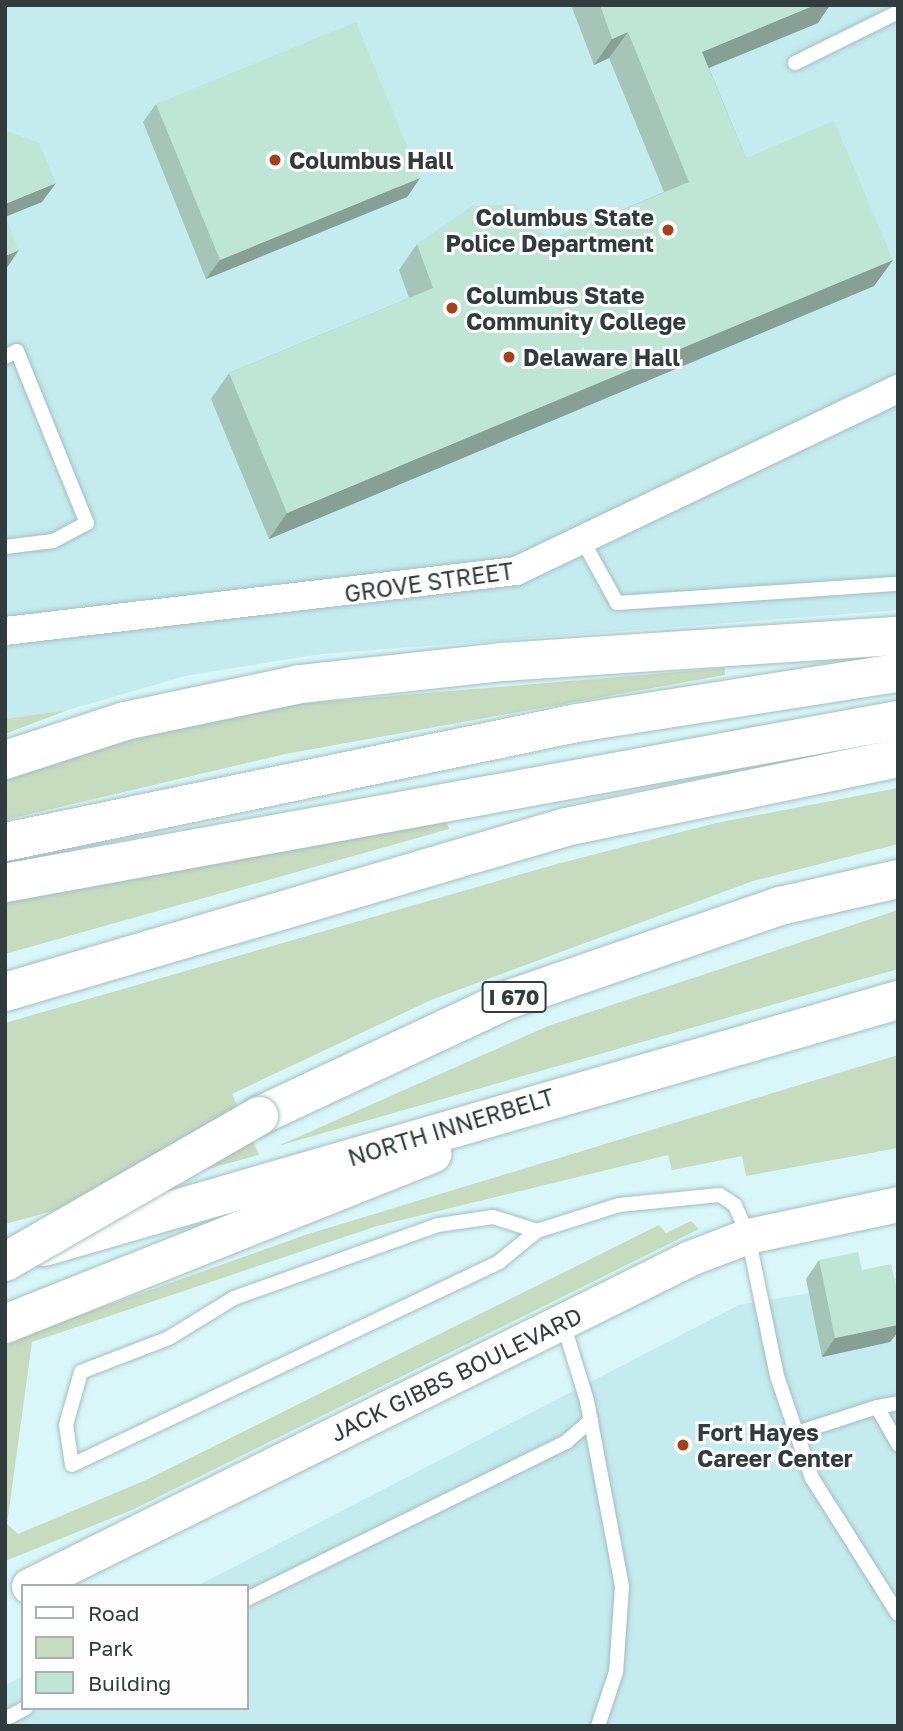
<!DOCTYPE html>
<html>
<head>
<meta charset="utf-8">
<style>
	body { margin:0 }
	#map { position:relative; width:903px; height:1731px; overflow:hidden; background:#d9f7f9; font-family:"Golos Text",sans-serif }
	div>[style] { position:absolute }
	[style*='--x'] { left:calc(var(--x)*1px); top:calc(var(--y)*1px); width:calc(var(--w)*1px); rotate:calc(var(--a)*1deg) }
	.built>* { inset:0; background:#c4ebee }
	.green>* { inset:0; background:#c7dbbf }
	.roads { filter:drop-shadow(0 0 2px #a2bfc1) drop-shadow(0 0 2px #a2bfc1) }
	.service>* { height:14px; margin:-7px; padding:0 7px; transform-origin:7px; border-radius:7px; background:#fff }
	.minor>* { height:28px; margin:-14px; padding:0 14px; transform-origin:14px; border-radius:14px; background:#fff }
	.tertiary>* { height:35px; margin:-17.5px; padding:0 17.5px; transform-origin:17.5px; border-radius:17.5px; background:#fff }
	.motorway>* { height:38px; margin:-19px; padding:0 19px; transform-origin:19px; border-radius:19px; background:#fff }
	.bridges { filter:drop-shadow(0 0 2px #a2bfc1) drop-shadow(0 0 2px #a2bfc1) }
	.motorway-bridge>* { height:38px; margin:-19px; padding:0 19px; transform-origin:19px; border-radius:19px; background:#fff }
	.wall>* { inset:0; background:#a4c5b7 }
	.shaded-wall>* { inset:0; background:#86a095 }
	.building>* { inset:0; background:#bfe5d5 }
	.dots>* { width:19px; height:19px; translate:-50% -50%; box-sizing:border-box; border:4px solid #fdfdfd; border-radius:50% }
	span { translate:-50% -50%; white-space:nowrap; text-align:center; line-height:1.15; -webkit-text-stroke:6px #fdfdfd; paint-order:stroke }
	.shield-label span { padding:2px 5px; background:#fdfdfd; border:2px solid; border-radius:5px; -webkit-text-stroke-width:0 }
	.shield-label { font-size:21px; color:#303c3d; font-weight:700 }
	.poi-label { font-size:23px; color:#303c3d; font-weight:700 }
	.left { translate:0 -50%; text-align:left }
	.right { translate:-100% -50%; text-align:right }
	.street-label { font-size:23px; color:#303c3d }
	.frame { position:absolute; inset:0; border:7px solid #303c3d; pointer-events:none }
	.legend { position:absolute; left:21px; top:1584px; width:228px; height:126px; box-sizing:border-box; background:#fdfdfd; border:2px solid #abb0b0; margin:0; padding:9px 12px; list-style:none; font-size:21px; color:#303c3d }
	.legend li { display:flex; align-items:center; gap:14px; height:35px }
	.legend b { width:35px; border:2px solid #abb0b0 }
</style>
</head>
<body>
<div id="map">
	<div class="built">
		<div style="clip-path:polygon(5px 5px,898px 5px,898px 610px,321px 654px,185px 676px,68px 710px,5px 719px)"></div>
		<div style="clip-path:polygon(898px 1278px,898px 1726px,5px 1726px,5px 1685px,23px 1676px,23px 1708px,247px 1708px,247px 1586px,197px 1586px,739px 1305px)"></div>
	</div>
	<div class="green">
		<div style="clip-path:polygon(725px 668px,725px 675px,285px 754px,5px 820px,5px 781px,96px 746px,274px 706px)"></div>
		<div style="clip-path:polygon(68px 710px,5px 734px,5px 719px)"></div>
		<div style="clip-path:polygon(898px 788px,898px 844px,753px 881px,431px 1000px,232px 1094px,259px 1155px,5px 1224px,5px 1023px,557px 864px,716px 823px)"></div>
		<div style="clip-path:polygon(446px 821px,449px 829px,5px 954px,5px 903px)"></div>
		<div style="clip-path:polygon(898px 910px,898px 969px,278px 1146px,548px 1026px)"></div>
		<div style="clip-path:polygon(898px 1055px,898px 1148px,746px 1176px,742px 1156px,672px 1170px,668px 1155px,377px 1226px,32px 1342px,7px 1524px,18px 1534px,146px 1480px,659px 1225px,666px 1233px,691px 1221px,699px 1229px,132px 1510px,5px 1561px,5px 1347px,24px 1335px,305px 1235px)"></div>
	</div>
	<div class="roads">
		<div class="service">
			<div style="--x:795;--y:63;--w:115;--a:-26.3"></div>
			<div style="--x:5;--y:357;--w:13;--a:-27"></div>
			<div style="--x:17;--y:351;--w:186;--a:67.9"></div>
			<div style="--x:87;--y:523;--w:38;--a:152"></div>
			<div style="--x:53;--y:541;--w:48;--a:172.9"></div>
			<div style="--x:584;--y:543;--w:68;--a:61.2"></div>
			<div style="--x:617;--y:603;--w:282;--a:-3.9"></div>
			<div style="--x:537;--y:1231;--w:46;--a:-162.3"></div>
			<div style="--x:493;--y:1217;--w:56;--a:171.7"></div>
			<div style="--x:438;--y:1225;--w:217;--a:160.3"></div>
			<div style="--x:234;--y:1298;--w:76;--a:148.4"></div>
			<div style="--x:169;--y:1338;--w:94;--a:158.9"></div>
			<div style="--x:81;--y:1372;--w:55;--a:105.8"></div>
			<div style="--x:66;--y:1425;--w:40;--a:81.5"></div>
			<div style="--x:72;--y:1465;--w:473;--a:-25.4"></div>
			<div style="--x:499;--y:1262;--w:49;--a:-39.2"></div>
			<div style="--x:537;--y:1231;--w:86;--a:-17.6"></div>
			<div style="--x:619;--y:1205;--w:101;--a:-5.7"></div>
			<div style="--x:720;--y:1195;--w:18;--a:34"></div>
			<div style="--x:735;--y:1205;--w:34;--a:67"></div>
			<div style="--x:748;--y:1236;--w:143;--a:78.3"></div>
			<div style="--x:777;--y:1376;--w:108;--a:71.1"></div>
			<div style="--x:812;--y:1478;--w:161;--a:57.7"></div>
			<div style="--x:563;--y:1323;--w:82;--a:72.9"></div>
			<div style="--x:587;--y:1401;--w:189;--a:79.3"></div>
			<div style="--x:622;--y:1587;--w:85;--a:94"></div>
			<div style="--x:616;--y:1672;--w:57;--a:108.4"></div>
			<div style="--x:898;--y:1403;--w:21;--a:169"></div>
			<div style="--x:877;--y:1407;--w:43;--a:60.4"></div>
			<div style="--x:794;--y:1434;--w:87;--a:-18"></div>
			<div style="--x:247;--y:1599;--w:356;--a:-26.2"></div>
			<div style="--x:566;--y:1442;--w:33;--a:-41"></div>
			<div style="--x:5;--y:1719;--w:24;--a:-28"></div>
		</div>
		<div class="minor">
			<div style="--x:5;--y:631;--w:515;--a:-6.7"></div>
			<div style="--x:516;--y:571;--w:423;--a:-25.5"></div>
		</div>
		<div class="tertiary">
			<div style="--x:29;--y:1586;--w:738;--a:-26.39"></div>
			<div style="--x:690;--y:1258;--w:62;--a:-20.8"></div>
			<div style="--x:748;--y:1236;--w:153;--a:-12"></div>
		</div>
		<div class="motorway">
			<div style="--x:5;--y:760;--w:126;--a:-18"></div>
			<div style="--x:125;--y:721;--w:179;--a:-11.9"></div>
			<div style="--x:300;--y:684;--w:204;--a:-6.2"></div>
			<div style="--x:503;--y:662;--w:396;--a:-3.8"></div>
			<div style="--x:5;--y:842;--w:584;--a:-11.75"></div>
			<div style="--x:577;--y:723;--w:325;--a:-8.9"></div>
			<div style="--x:5;--y:883;--w:908;--a:-10.34"></div>
			<div style="--x:5;--y:992;--w:585;--a:-16.39"></div>
			<div style="--x:566;--y:827;--w:339;--a:-11.7"></div>
			<div style="--x:259;--y:1116;--w:271;--a:-25.1"></div>
			<div style="--x:504;--y:1001;--w:292;--a:-19"></div>
			<div style="--x:780;--y:906;--w:121;--a:-12.9"></div>
			<div style="--x:44;--y:1247;--w:889;--a:-16.13"></div>
			<div style="--x:5;--y:1324;--w:460;--a:-21.7"></div>
		</div>
	</div>
	<div class="bridges">
		<div class="motorway-bridge">
			<div style="--x:5;--y:1262;--w:293;--a:-29.9"></div>
		</div>
	</div>
	<div class="wall">
		<div style="clip-path:polygon(571px 5px,830px 5px,818px 23px,709px 68px,746px 158px,893px 260px,874px 286px,269px 539px,211px 399px,229px 373px,409px 298px,399px 270px,417px 244px,550px 240px,664px 192px,609px 58px,594px 65px)"></div>
		<div style="clip-path:polygon(156px 104px,420px 178px,407px 197px,206px 279px,143px 122px)"></div>
		<div style="clip-path:polygon(819px 1260px,862px 1270px,898px 1296px,898px 1332px,890px 1342px,822px 1357px,806px 1279px)"></div>
	</div>
	<div class="shaded-wall">
		<div style="clip-path:polygon(815px 5px,830px 5px,818px 23px,684px 78px,702px 52px)"></div>
		<div style="clip-path:polygon(628px 32px,609px 58px,594px 65px,612px 39px)"></div>
		<div style="clip-path:polygon(420px 178px,407px 197px,206px 279px,220px 260px)"></div>
		<div style="clip-path:polygon(56px 183px,42px 202px,5px 217px,5px 204px)"></div>
		<div style="clip-path:polygon(19px 250px,6px 269px,5px 269px,5px 256px)"></div>
		<div style="clip-path:polygon(893px 260px,874px 286px,269px 539px,287px 513px)"></div>
		<div style="clip-path:polygon(898px 1325px,898px 1332px,890px 1342px,822px 1357px,835px 1338px)"></div>
	</div>
	<div class="building">
		<div style="clip-path:polygon(600px 5px,815px 5px,702px 52px,746px 158px,834px 121px,893px 260px,287px 513px,229px 373px,433px 288px,417px 244px,472px 206px,515px 204px,550px 240px,689px 182px,628px 32px,612px 39px)"></div>
		<div style="clip-path:polygon(356px 22px,420px 178px,220px 260px,156px 104px)"></div>
		<div style="clip-path:polygon(5px 130px,39px 143px,56px 183px,5px 204px)"></div>
		<div style="clip-path:polygon(5px 216px,19px 250px,5px 256px)"></div>
		<div style="clip-path:polygon(858px 1252px,862px 1270px,891px 1264px,898px 1296px,898px 1325px,835px 1338px,819px 1260px)"></div>
	</div>
	<div class="dots">
		<div style="left:275px;top:160px;background:#a64019"></div>
		<div style="left:668px;top:230px;background:#a64019"></div>
		<div style="left:452px;top:308px;background:#a64019"></div>
		<div style="left:509px;top:357px;background:#a64019"></div>
		<div style="left:683px;top:1445px;background:#a64019"></div>
	</div>
	<div class="shield-label">
		<span style="left:514px;top:997px">I 670</span>
	</div>
	<div class="poi-label">
		<span class="left" style="left:289px;top:160px">Columbus Hall</span>
		<span class="right" style="left:654px;top:230px">Columbus State<br>Police Department</span>
		<span class="left" style="left:466px;top:308px">Columbus State<br>Community College</span>
		<span class="left" style="left:523px;top:357px">Delaware Hall</span>
		<span class="left" style="left:697px;top:1445px">Fort Hayes<br>Career Center</span>
	</div>
	<div class="street-label">
		<span style="left:429px;top:582px;rotate:-8deg">GROVE STREET</span>
		<span style="left:451px;top:1127px;rotate:-17deg">NORTH INNERBELT</span>
		<span style="left:456px;top:1374px;rotate:-26deg">JACK GIBBS BOULEVARD</span>
	</div>
	<div class="frame"></div>
	<ul class="legend">
	<li><b style="height:9px;background:#fff"></b>Road</li>
	<li><b style="height:19px;background:#c7dbbf"></b>Park</li>
	<li><b style="height:19px;background:#bfe5d5"></b>Building</li>
	</ul>
</div>
</body>
</html>
